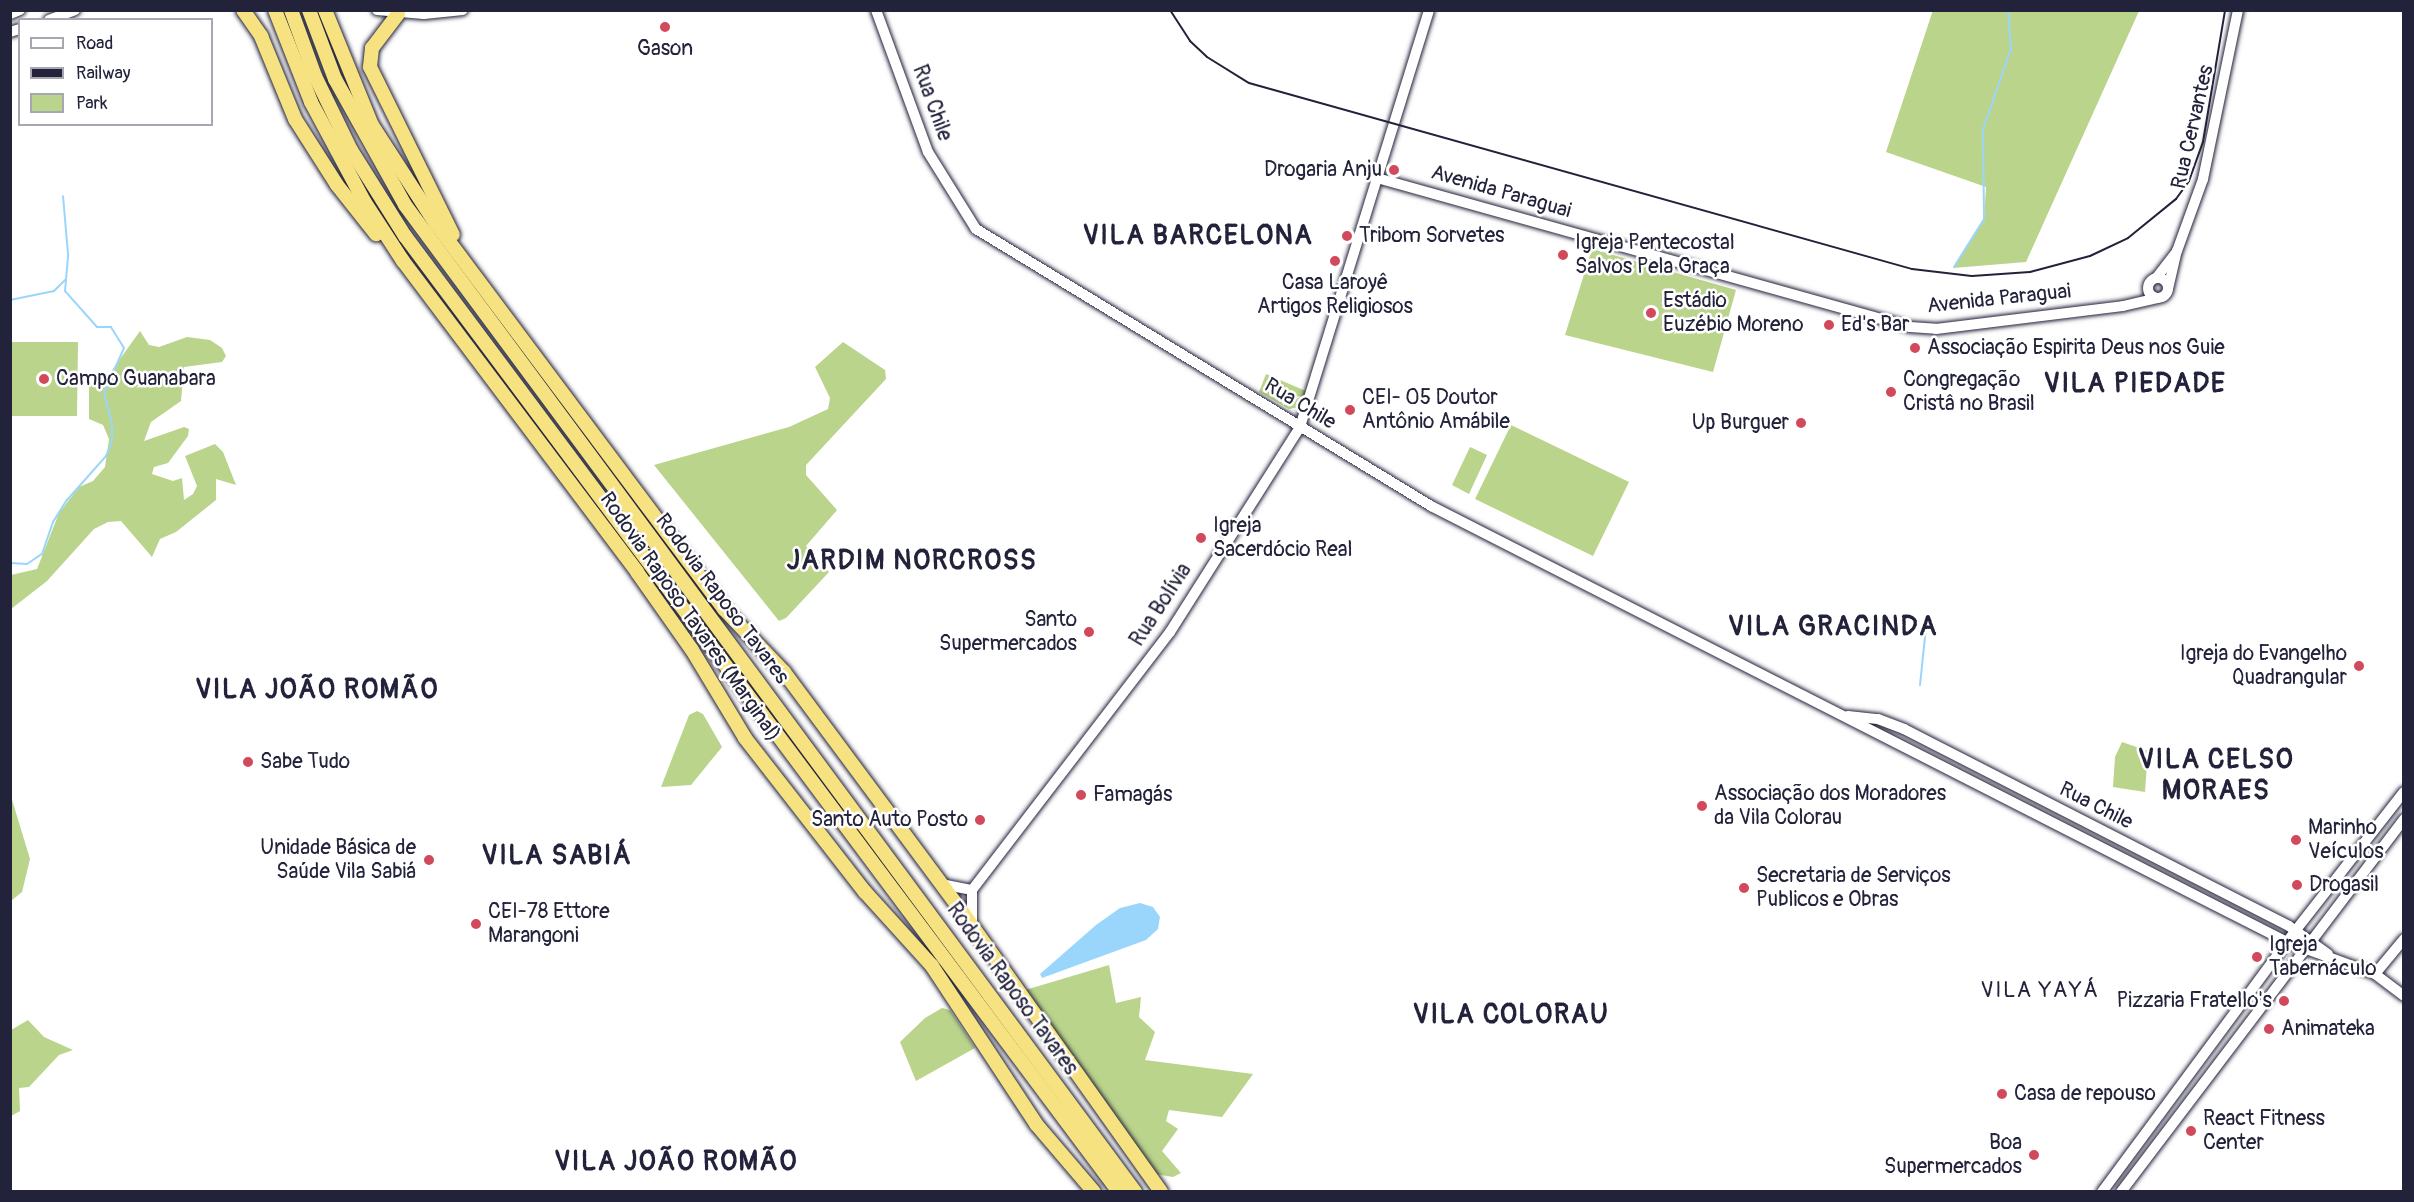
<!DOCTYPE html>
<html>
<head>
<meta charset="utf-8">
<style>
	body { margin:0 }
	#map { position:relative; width:2414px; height:1202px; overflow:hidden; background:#fff; font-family:Pangolin,sans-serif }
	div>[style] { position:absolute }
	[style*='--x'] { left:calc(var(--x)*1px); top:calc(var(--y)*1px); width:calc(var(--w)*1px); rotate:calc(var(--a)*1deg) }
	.green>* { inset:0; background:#bad48b }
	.water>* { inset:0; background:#9ad6fb }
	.stream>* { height:2px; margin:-1px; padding:0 1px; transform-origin:1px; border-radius:1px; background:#9ad6fb }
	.roads { filter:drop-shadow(0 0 2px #22223b) drop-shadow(0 0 2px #22223b) }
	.secondary>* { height:10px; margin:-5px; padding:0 5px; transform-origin:5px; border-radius:5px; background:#fff }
	.secondary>.ring { margin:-5px; padding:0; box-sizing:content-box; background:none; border:10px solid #fff; border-radius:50% }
	.highway>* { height:14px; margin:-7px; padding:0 7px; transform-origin:7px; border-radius:7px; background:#f7e281 }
	.rail>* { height:2px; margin:-1px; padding:0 1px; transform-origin:1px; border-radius:1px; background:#22223b }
	.dots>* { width:16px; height:16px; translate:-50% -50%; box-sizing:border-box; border:3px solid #fff; border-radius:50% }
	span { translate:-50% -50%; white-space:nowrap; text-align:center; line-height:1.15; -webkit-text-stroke:5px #fff; paint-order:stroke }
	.poi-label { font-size:21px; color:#22223b }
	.right { translate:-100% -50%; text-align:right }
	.left { translate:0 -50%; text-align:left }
	.street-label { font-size:21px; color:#22223b }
	.neighbourhood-label { font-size:22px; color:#22223b; letter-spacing:1.5px }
	.district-label { font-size:27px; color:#22223b; font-weight:700; letter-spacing:1.5px }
	.frame { position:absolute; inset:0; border:12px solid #22223b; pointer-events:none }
	.legend { position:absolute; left:18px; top:18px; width:195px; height:108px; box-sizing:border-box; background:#fff; border:2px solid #a7a7b1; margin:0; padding:8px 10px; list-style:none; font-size:18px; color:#22223b }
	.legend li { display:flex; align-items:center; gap:12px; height:30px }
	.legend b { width:30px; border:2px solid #a7a7b1 }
</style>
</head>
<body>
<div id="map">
	<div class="green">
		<div style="clip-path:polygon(1933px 10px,2139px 11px,2026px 262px,1953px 268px,1984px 219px,1986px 187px,1886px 152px)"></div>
		<div style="clip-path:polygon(1592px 249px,1736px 290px,1713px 372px,1565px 335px)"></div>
		<div style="clip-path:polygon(140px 331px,149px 345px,159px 347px,187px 337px,210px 340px,222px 348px,226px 356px,222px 362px,184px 367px,181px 401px,151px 422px,144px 441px,184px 427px,189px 429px,188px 436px,168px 463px,154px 467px,152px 474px,173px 481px,182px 478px,184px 500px,193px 494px,197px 486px,185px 456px,215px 444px,223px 452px,236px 485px,216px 479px,216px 500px,176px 532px,160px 539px,152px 557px,121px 521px,108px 522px,94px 529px,47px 581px,11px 609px,11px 575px,37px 569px,59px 513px,79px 487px,93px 481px,105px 467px,109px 439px,103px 425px,89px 419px,89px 383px,110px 373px)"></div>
		<div style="clip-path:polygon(11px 342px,78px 342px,77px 416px,11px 416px)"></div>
		<div style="clip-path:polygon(843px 342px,885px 370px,886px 379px,806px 465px,806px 475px,837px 510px,806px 546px,829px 572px,786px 618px,779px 621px,654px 465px,789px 427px,828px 409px,830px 398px,815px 367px)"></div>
		<div style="clip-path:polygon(1266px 374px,1306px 391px,1300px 407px,1289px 409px,1259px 392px)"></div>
		<div style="clip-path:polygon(1511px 425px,1629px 482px,1593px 556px,1475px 499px)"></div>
		<div style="clip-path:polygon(1470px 447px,1487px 455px,1469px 494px,1452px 485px)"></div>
		<div style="clip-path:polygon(697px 711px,703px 714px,722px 747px,691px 785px,661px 787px,689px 715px)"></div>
		<div style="clip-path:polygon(2122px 742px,2148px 751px,2145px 792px,2113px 787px,2115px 757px)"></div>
		<div style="clip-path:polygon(10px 793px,30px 859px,22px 892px,11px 901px)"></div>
		<div style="clip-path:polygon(1109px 965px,1116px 1003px,1141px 997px,1139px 1017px,1155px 1032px,1145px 1060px,1253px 1074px,1222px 1117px,1169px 1110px,1166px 1121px,1178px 1129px,1162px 1151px,1181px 1173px,1173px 1177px,1155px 1174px,1022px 991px)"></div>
		<div style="clip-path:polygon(942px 1008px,950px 1010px,975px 1048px,916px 1081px,900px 1042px,925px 1018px)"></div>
		<div style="clip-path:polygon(28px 1020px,44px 1037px,73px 1050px,59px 1055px,29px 1087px,19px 1088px,20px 1111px,11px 1116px,11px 1030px)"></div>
	</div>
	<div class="water">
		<div style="clip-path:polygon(1140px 903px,1153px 907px,1160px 917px,1158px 929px,1146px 940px,1042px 978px,1040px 974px,1096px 925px,1120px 908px)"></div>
	</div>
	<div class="stream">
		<div style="--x:1954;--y:267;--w:57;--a:-58"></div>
		<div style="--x:1984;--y:219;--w:90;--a:-90.6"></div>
		<div style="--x:1983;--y:129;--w:85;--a:-70.7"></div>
		<div style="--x:2011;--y:49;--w:39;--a:-94"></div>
		<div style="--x:10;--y:300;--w:45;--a:-11.6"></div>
		<div style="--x:54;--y:291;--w:16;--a:-45"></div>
		<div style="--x:10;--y:563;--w:17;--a:3"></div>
		<div style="--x:27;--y:564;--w:18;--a:-34"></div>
		<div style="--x:42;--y:554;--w:34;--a:-71"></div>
		<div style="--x:53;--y:522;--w:26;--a:-58"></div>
		<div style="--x:67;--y:500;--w:59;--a:-48.4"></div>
		<div style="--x:106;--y:456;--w:16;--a:-68"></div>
		<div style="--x:112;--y:441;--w:18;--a:-90"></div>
		<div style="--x:112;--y:423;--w:31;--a:-105"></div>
		<div style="--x:104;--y:393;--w:49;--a:-66"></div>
		<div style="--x:124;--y:348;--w:25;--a:-122"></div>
		<div style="--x:111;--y:327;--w:14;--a:180"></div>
		<div style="--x:97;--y:327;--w:48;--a:-131.6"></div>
		<div style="--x:65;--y:291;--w:37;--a:-85"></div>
		<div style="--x:68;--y:254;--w:58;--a:-94.9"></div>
		<div style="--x:1920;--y:685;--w:68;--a:-84.1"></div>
	</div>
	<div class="roads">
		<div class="secondary">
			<div style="--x:377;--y:10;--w:47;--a:4.9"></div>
			<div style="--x:424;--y:14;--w:39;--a:-6"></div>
			<div style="--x:876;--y:10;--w:151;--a:69.9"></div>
			<div style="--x:928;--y:152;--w:91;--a:58.1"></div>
			<div style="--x:976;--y:229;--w:533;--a:31.33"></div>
			<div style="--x:1431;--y:506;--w:961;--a:26.99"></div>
			<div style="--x:2287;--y:942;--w:94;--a:20"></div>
			<div style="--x:2375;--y:974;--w:36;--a:37"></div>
			<div style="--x:10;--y:14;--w:11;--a:-22"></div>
			<div style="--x:49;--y:20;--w:28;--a:-21"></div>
			<div style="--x:10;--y:32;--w:10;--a:-17"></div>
			<div style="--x:1377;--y:178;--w:553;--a:15.62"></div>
			<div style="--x:1910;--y:327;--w:26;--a:4"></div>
			<div style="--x:1936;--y:329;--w:188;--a:-7"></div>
			<div style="--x:2123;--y:306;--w:35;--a:-13"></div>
			<div style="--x:2157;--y:277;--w:29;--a:-52"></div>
			<div class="ring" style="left:2148px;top:278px;width:10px;height:10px"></div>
			<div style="--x:2168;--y:289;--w:39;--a:-77"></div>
			<div style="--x:2177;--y:251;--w:77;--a:-70.1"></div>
			<div style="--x:2203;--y:179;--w:173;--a:-78.3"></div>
			<div style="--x:1848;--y:716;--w:30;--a:6"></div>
			<div style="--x:1878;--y:719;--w:28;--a:21"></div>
			<div style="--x:1904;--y:729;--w:432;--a:27.1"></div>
			<div style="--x:2289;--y:926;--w:48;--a:35.7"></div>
			<div style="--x:941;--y:884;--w:32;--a:11"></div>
			<div style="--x:972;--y:923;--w:33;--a:-90"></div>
			<div style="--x:972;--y:890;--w:325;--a:-52.5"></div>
			<div style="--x:1170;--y:632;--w:243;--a:-57.6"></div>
			<div style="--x:1300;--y:427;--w:436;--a:-72.8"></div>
			<div style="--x:2375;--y:974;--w:45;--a:-50.4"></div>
			<div style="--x:2102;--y:1192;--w:326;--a:-53.5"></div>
			<div style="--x:2296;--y:930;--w:175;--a:-52"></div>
			<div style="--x:2121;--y:1192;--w:468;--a:-52.8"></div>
		</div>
		<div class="highway">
			<div style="--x:243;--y:10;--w:32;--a:55"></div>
			<div style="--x:261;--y:36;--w:90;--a:67.7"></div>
			<div style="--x:295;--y:119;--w:78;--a:57.5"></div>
			<div style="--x:337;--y:185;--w:63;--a:51.5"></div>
			<div style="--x:275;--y:10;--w:99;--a:68.6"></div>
			<div style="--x:311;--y:102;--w:112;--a:61.8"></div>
			<div style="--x:364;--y:201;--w:72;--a:57"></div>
			<div style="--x:403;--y:261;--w:389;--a:53"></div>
			<div style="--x:637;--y:572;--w:95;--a:54.8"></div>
			<div style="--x:692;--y:650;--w:103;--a:58.9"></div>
			<div style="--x:745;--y:738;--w:195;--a:52.1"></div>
			<div style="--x:865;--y:892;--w:100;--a:47.8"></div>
			<div style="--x:932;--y:966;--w:189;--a:56.6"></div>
			<div style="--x:1036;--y:1124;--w:89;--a:49.5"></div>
			<div style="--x:291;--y:10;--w:70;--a:70"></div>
			<div style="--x:315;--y:76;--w:82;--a:64.1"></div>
			<div style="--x:351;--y:150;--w:102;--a:57.9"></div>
			<div style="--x:405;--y:236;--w:1193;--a:53.25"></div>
			<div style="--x:309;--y:10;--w:74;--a:69.4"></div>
			<div style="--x:335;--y:79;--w:144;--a:60.9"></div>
			<div style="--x:405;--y:205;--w:1228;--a:53.51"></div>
			<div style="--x:325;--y:10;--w:124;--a:67.8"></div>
			<div style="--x:372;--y:125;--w:118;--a:57.1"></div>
			<div style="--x:436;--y:224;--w:481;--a:53.2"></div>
			<div style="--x:724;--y:609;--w:87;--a:46.4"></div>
			<div style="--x:784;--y:672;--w:300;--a:53.4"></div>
			<div style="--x:963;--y:913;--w:342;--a:54.6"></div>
			<div style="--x:398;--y:14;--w:43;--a:127.4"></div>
			<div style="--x:372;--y:48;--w:19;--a:96"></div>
			<div style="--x:370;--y:67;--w:187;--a:63.7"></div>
		</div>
	</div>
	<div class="rail">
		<div style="--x:1170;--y:10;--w:37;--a:57"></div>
		<div style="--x:1190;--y:41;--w:23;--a:43"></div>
		<div style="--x:1207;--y:57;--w:49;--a:31.8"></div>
		<div style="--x:1249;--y:83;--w:689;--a:15.67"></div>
		<div style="--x:1912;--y:269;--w:60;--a:6.7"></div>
		<div style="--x:1972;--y:276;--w:58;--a:-3.9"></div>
		<div style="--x:2030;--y:272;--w:62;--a:-14.9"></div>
		<div style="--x:2090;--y:256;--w:42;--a:-25.3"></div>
		<div style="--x:2128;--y:238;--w:62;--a:-39.1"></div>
		<div style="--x:2176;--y:199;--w:22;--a:-54"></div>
		<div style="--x:2189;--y:181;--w:41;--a:-70.3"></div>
		<div style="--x:2203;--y:142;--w:134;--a:-80.5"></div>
	</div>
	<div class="dots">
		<div style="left:665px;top:27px;background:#d1495b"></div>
		<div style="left:1394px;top:170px;background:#d1495b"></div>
		<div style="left:1347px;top:236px;background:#d1495b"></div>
		<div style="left:1563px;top:255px;background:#d1495b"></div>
		<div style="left:1335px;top:261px;background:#d1495b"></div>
		<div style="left:1651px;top:313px;background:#d1495b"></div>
		<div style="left:1829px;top:325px;background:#d1495b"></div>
		<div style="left:1915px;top:348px;background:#d1495b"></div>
		<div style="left:44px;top:379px;background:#d1495b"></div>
		<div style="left:1891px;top:392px;background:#d1495b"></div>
		<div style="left:1350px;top:410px;background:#d1495b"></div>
		<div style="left:1801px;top:423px;background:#d1495b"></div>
		<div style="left:1201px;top:538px;background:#d1495b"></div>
		<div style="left:1089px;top:632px;background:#d1495b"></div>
		<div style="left:2359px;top:666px;background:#d1495b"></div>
		<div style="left:248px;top:762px;background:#d1495b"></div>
		<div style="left:1081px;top:795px;background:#d1495b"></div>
		<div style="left:1702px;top:806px;background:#d1495b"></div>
		<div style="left:980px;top:820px;background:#d1495b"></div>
		<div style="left:2296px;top:840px;background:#d1495b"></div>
		<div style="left:429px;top:860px;background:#d1495b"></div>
		<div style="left:2297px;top:885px;background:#d1495b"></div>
		<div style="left:1744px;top:888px;background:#d1495b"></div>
		<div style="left:476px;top:924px;background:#d1495b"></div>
		<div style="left:2257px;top:957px;background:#d1495b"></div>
		<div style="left:2284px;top:1001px;background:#d1495b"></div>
		<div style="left:2269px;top:1029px;background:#d1495b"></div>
		<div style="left:2002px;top:1094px;background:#d1495b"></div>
		<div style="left:2191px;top:1131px;background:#d1495b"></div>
		<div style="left:2034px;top:1155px;background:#d1495b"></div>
	</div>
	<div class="poi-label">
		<span style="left:665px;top:49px">Gason</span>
		<span class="right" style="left:1382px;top:170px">Drogaria Anju</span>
		<span class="left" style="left:1359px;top:236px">Tribom Sorvetes</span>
		<span class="left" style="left:1575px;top:255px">Igreja Pentecostal<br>Salvos Pela Graça</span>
		<span style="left:1335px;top:295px">Casa Laroyê<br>Artigos Religiosos</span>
		<span class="left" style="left:1663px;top:313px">Estádio<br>Euzébio Moreno</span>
		<span class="left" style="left:1841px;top:325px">Ed's Bar</span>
		<span class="left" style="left:1927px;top:348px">Associação Espirita Deus nos Guie</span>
		<span class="left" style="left:56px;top:379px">Campo Guanabara</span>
		<span class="left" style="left:1903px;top:392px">Congregação<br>Cristâ no Brasil</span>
		<span class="left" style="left:1362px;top:410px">CEI- 05 Doutor<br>Antônio Amábile</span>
		<span class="right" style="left:1789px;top:423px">Up Burguer</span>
		<span class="left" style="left:1213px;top:538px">Igreja<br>Sacerdócio Real</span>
		<span class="right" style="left:1077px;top:632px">Santo<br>Supermercados</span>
		<span class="right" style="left:2347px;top:666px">Igreja do Evangelho<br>Quadrangular</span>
		<span class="left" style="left:260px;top:762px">Sabe Tudo</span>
		<span class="left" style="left:1714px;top:806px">Associação dos Moradores<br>da Vila Colorau</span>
		<span class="left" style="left:1093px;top:795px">Famagás</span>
		<span class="right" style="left:968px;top:820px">Santo Auto Posto</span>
		<span class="left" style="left:2308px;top:840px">Marinho<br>Veículos</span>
		<span class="right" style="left:416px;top:860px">Unidade Básica de<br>Saúde Vila Sabiá</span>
		<span class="left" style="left:1756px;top:888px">Secretaria de Serviços<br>Publicos e Obras</span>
		<span class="left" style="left:2309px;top:885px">Drogasil</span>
		<span class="left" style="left:488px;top:924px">CEI-78 Ettore<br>Marangoni</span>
		<span class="left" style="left:2269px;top:957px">Igreja<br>Tabernáculo</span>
		<span class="right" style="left:2272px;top:1001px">Pizzaria Fratello's</span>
		<span class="left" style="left:2281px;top:1029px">Animateka</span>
		<span class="left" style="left:2014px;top:1094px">Casa de repouso</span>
		<span class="left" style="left:2203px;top:1131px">React Fitness<br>Center</span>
		<span class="right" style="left:2022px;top:1155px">Boa<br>Supermercados</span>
	</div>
	<div class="street-label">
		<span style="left:932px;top:103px;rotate:70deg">Rua Chile</span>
		<span style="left:2193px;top:127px;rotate:-77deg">Rua Cervantes</span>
		<span style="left:1501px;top:192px;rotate:16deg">Avenida Paraguai</span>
		<span style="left:1999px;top:299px;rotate:-6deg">Avenida Paraguai</span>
		<span style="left:1300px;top:404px;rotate:31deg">Rua Chile</span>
		<span style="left:722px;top:599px;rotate:53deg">Rodovia Raposo Tavares</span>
		<span style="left:1161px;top:605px;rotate:-57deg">Rua Bolívia</span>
		<span style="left:690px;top:617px;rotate:55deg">Rodovia Raposo Tavares (Marginal)</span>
		<span style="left:2096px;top:806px;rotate:27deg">Rua Chile</span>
		<span style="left:1012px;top:989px;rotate:54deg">Rodovia Raposo Tavares</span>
	</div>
	<div class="neighbourhood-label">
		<span style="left:2040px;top:991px">VILA YAYÁ</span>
	</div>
	<div class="district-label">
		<span style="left:1198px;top:236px">VILA BARCELONA</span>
		<span style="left:2135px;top:384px">VILA PIEDADE</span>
		<span style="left:912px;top:561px">JARDIM NORCROSS</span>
		<span style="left:1833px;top:627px">VILA GRACINDA</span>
		<span style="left:317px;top:690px">VILA JOÃO ROMÃO</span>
		<span style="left:2216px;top:775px">VILA CELSO<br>MORAES</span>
		<span style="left:557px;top:856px">VILA SABIÁ</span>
		<span style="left:1511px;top:1015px">VILA COLORAU</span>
		<span style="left:676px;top:1162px">VILA JOÃO ROMÃO</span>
	</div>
	<div class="frame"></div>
	<ul class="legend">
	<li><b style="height:8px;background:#fff"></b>Road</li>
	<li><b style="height:8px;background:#22223b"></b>Railway</li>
	<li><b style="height:16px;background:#bad48b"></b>Park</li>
	</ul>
</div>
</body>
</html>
